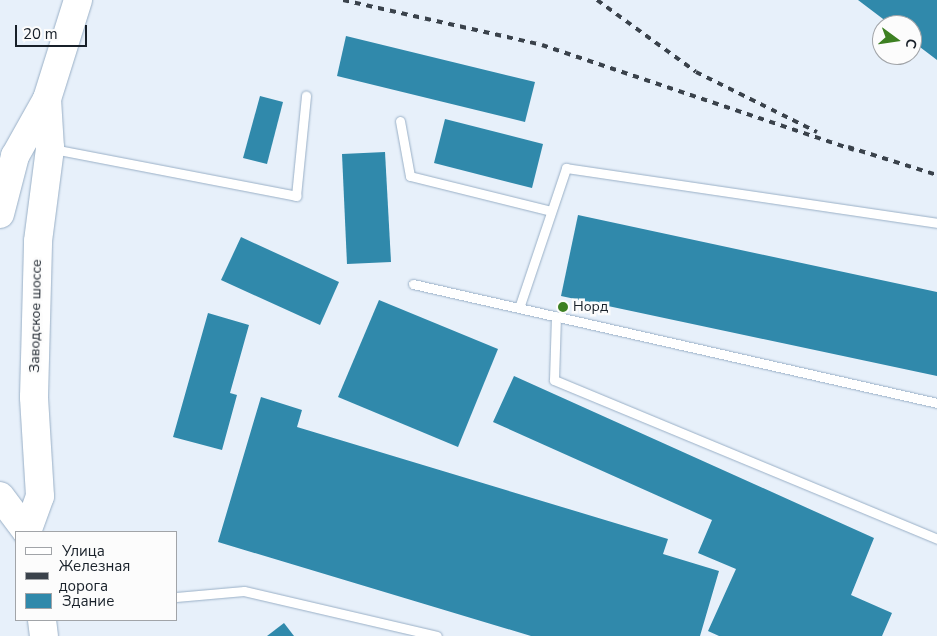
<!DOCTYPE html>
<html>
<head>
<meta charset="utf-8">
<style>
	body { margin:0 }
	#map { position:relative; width:937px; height:636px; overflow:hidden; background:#e7f0fa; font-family:"Nunito Sans",sans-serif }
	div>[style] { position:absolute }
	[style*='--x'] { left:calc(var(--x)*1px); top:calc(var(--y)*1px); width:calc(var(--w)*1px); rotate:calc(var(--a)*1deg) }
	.building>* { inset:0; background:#3089ab }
	.roads { filter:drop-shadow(0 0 1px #99afc6) drop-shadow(0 0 1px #99afc6) }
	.lane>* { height:9px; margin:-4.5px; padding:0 4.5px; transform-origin:4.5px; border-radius:4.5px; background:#fff }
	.primary>* { height:28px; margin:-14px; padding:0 14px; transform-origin:14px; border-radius:14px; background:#fff }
	.rail>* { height:4px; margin-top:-2px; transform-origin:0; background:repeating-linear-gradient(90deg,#3a424b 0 6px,transparent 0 12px) }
	.dots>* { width:14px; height:14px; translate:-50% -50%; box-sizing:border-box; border:2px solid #fcfcfc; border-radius:50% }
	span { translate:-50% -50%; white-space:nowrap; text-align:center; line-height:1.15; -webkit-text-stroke:5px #fcfcfc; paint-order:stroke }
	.poi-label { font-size:14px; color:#182029 }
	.left { translate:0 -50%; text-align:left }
	.street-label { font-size:14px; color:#182029 }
	.legend { position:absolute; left:15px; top:531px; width:162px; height:90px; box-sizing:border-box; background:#fcfcfc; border:1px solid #a1a4a8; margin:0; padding:6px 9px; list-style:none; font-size:15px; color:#182029 }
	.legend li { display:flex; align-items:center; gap:10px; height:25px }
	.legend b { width:25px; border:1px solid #a1a4a8 }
	.north { position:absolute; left:872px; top:15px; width:50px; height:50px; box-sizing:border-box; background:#fcfcfc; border:1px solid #a1a4a8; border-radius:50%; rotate:104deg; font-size:14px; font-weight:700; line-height:20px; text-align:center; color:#182029 }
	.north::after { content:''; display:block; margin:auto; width:18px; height:22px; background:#3d8022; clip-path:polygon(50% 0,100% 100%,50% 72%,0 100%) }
	.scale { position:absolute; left:15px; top:25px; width:72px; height:22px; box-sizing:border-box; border:2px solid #182029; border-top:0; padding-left:6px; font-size:15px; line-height:18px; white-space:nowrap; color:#182029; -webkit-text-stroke:4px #fcfcfc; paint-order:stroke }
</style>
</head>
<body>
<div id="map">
	<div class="building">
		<div style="clip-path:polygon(858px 0,937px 0,937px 60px,912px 41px,912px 25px,891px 25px)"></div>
		<div style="clip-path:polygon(346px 36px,535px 82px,525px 122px,337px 76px)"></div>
		<div style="clip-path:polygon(260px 96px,283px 102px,267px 164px,243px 158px)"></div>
		<div style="clip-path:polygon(445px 119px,543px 144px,532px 188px,434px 163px)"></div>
		<div style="clip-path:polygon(385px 152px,391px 262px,347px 264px,342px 154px)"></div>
		<div style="clip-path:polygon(578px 215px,937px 292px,937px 376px,561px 296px)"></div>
		<div style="clip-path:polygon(241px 237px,339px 282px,320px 325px,221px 280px)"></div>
		<div style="clip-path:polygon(379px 300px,498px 349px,458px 447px,338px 397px)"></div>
		<div style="clip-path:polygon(208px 313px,249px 325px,230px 393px,237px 395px,222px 450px,173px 437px)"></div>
		<div style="clip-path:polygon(514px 376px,874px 538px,851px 595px,892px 613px,882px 636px,719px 636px,708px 631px,736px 569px,698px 553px,712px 520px,493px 422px)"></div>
		<div style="clip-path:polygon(261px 397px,302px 410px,297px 427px,668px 539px,663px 554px,719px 571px,700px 636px,531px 636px,218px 542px)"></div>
		<div style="clip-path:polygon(284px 623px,294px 636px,267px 636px)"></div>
	</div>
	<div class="roads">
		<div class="lane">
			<div style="--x:400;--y:121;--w:56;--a:79.7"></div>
			<div style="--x:410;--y:176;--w:145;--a:13.9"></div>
			<div style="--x:53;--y:149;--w:248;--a:10.9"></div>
			<div style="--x:296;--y:196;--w:101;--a:-84.3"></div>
			<div style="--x:413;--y:284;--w:537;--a:12.79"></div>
			<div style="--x:519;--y:308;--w:148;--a:-71.4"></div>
			<div style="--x:566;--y:168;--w:375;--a:8.4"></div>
			<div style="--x:556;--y:316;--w:64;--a:91.8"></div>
			<div style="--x:554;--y:380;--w:415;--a:22.5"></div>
			<div style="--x:176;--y:597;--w:68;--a:-5"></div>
			<div style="--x:244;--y:591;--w:198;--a:13.1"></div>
		</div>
		<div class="primary">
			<div style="--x:0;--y:214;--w:60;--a:-75.5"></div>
			<div style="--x:15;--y:156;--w:65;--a:-60.7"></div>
			<div style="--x:47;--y:99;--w:104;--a:-72.6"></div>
			<div style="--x:0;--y:496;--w:45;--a:53.1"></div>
			<div style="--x:27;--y:532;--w:38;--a:-70"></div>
			<div style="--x:40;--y:496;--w:99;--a:-93.5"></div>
			<div style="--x:34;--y:397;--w:156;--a:-88.5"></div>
			<div style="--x:38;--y:241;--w:94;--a:-82.6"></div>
			<div style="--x:50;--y:148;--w:49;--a:-93.5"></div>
			<div style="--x:42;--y:620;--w:16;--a:83"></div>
		</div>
	</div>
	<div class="rail">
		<div style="--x:343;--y:0;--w:204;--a:12.7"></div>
		<div style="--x:542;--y:45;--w:329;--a:18.6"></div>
		<div style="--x:597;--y:0;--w:122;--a:36"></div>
		<div style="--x:696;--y:72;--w:135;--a:26.4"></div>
		<div style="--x:848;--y:147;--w:93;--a:17.5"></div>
	</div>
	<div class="dots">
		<div style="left:563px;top:307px;background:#3d8022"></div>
	</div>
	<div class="poi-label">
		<span class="left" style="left:573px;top:307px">Норд</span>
	</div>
	<div class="street-label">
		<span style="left:36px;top:316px;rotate:-89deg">Заводское шоссе</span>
	</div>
	<ul class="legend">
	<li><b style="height:6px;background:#fff"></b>Улица</li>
	<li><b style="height:6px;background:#3a424b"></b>Железная дорога</li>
	<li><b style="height:14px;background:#3089ab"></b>Здание</li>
	</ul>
	<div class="north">С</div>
	<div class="scale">20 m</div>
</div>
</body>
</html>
